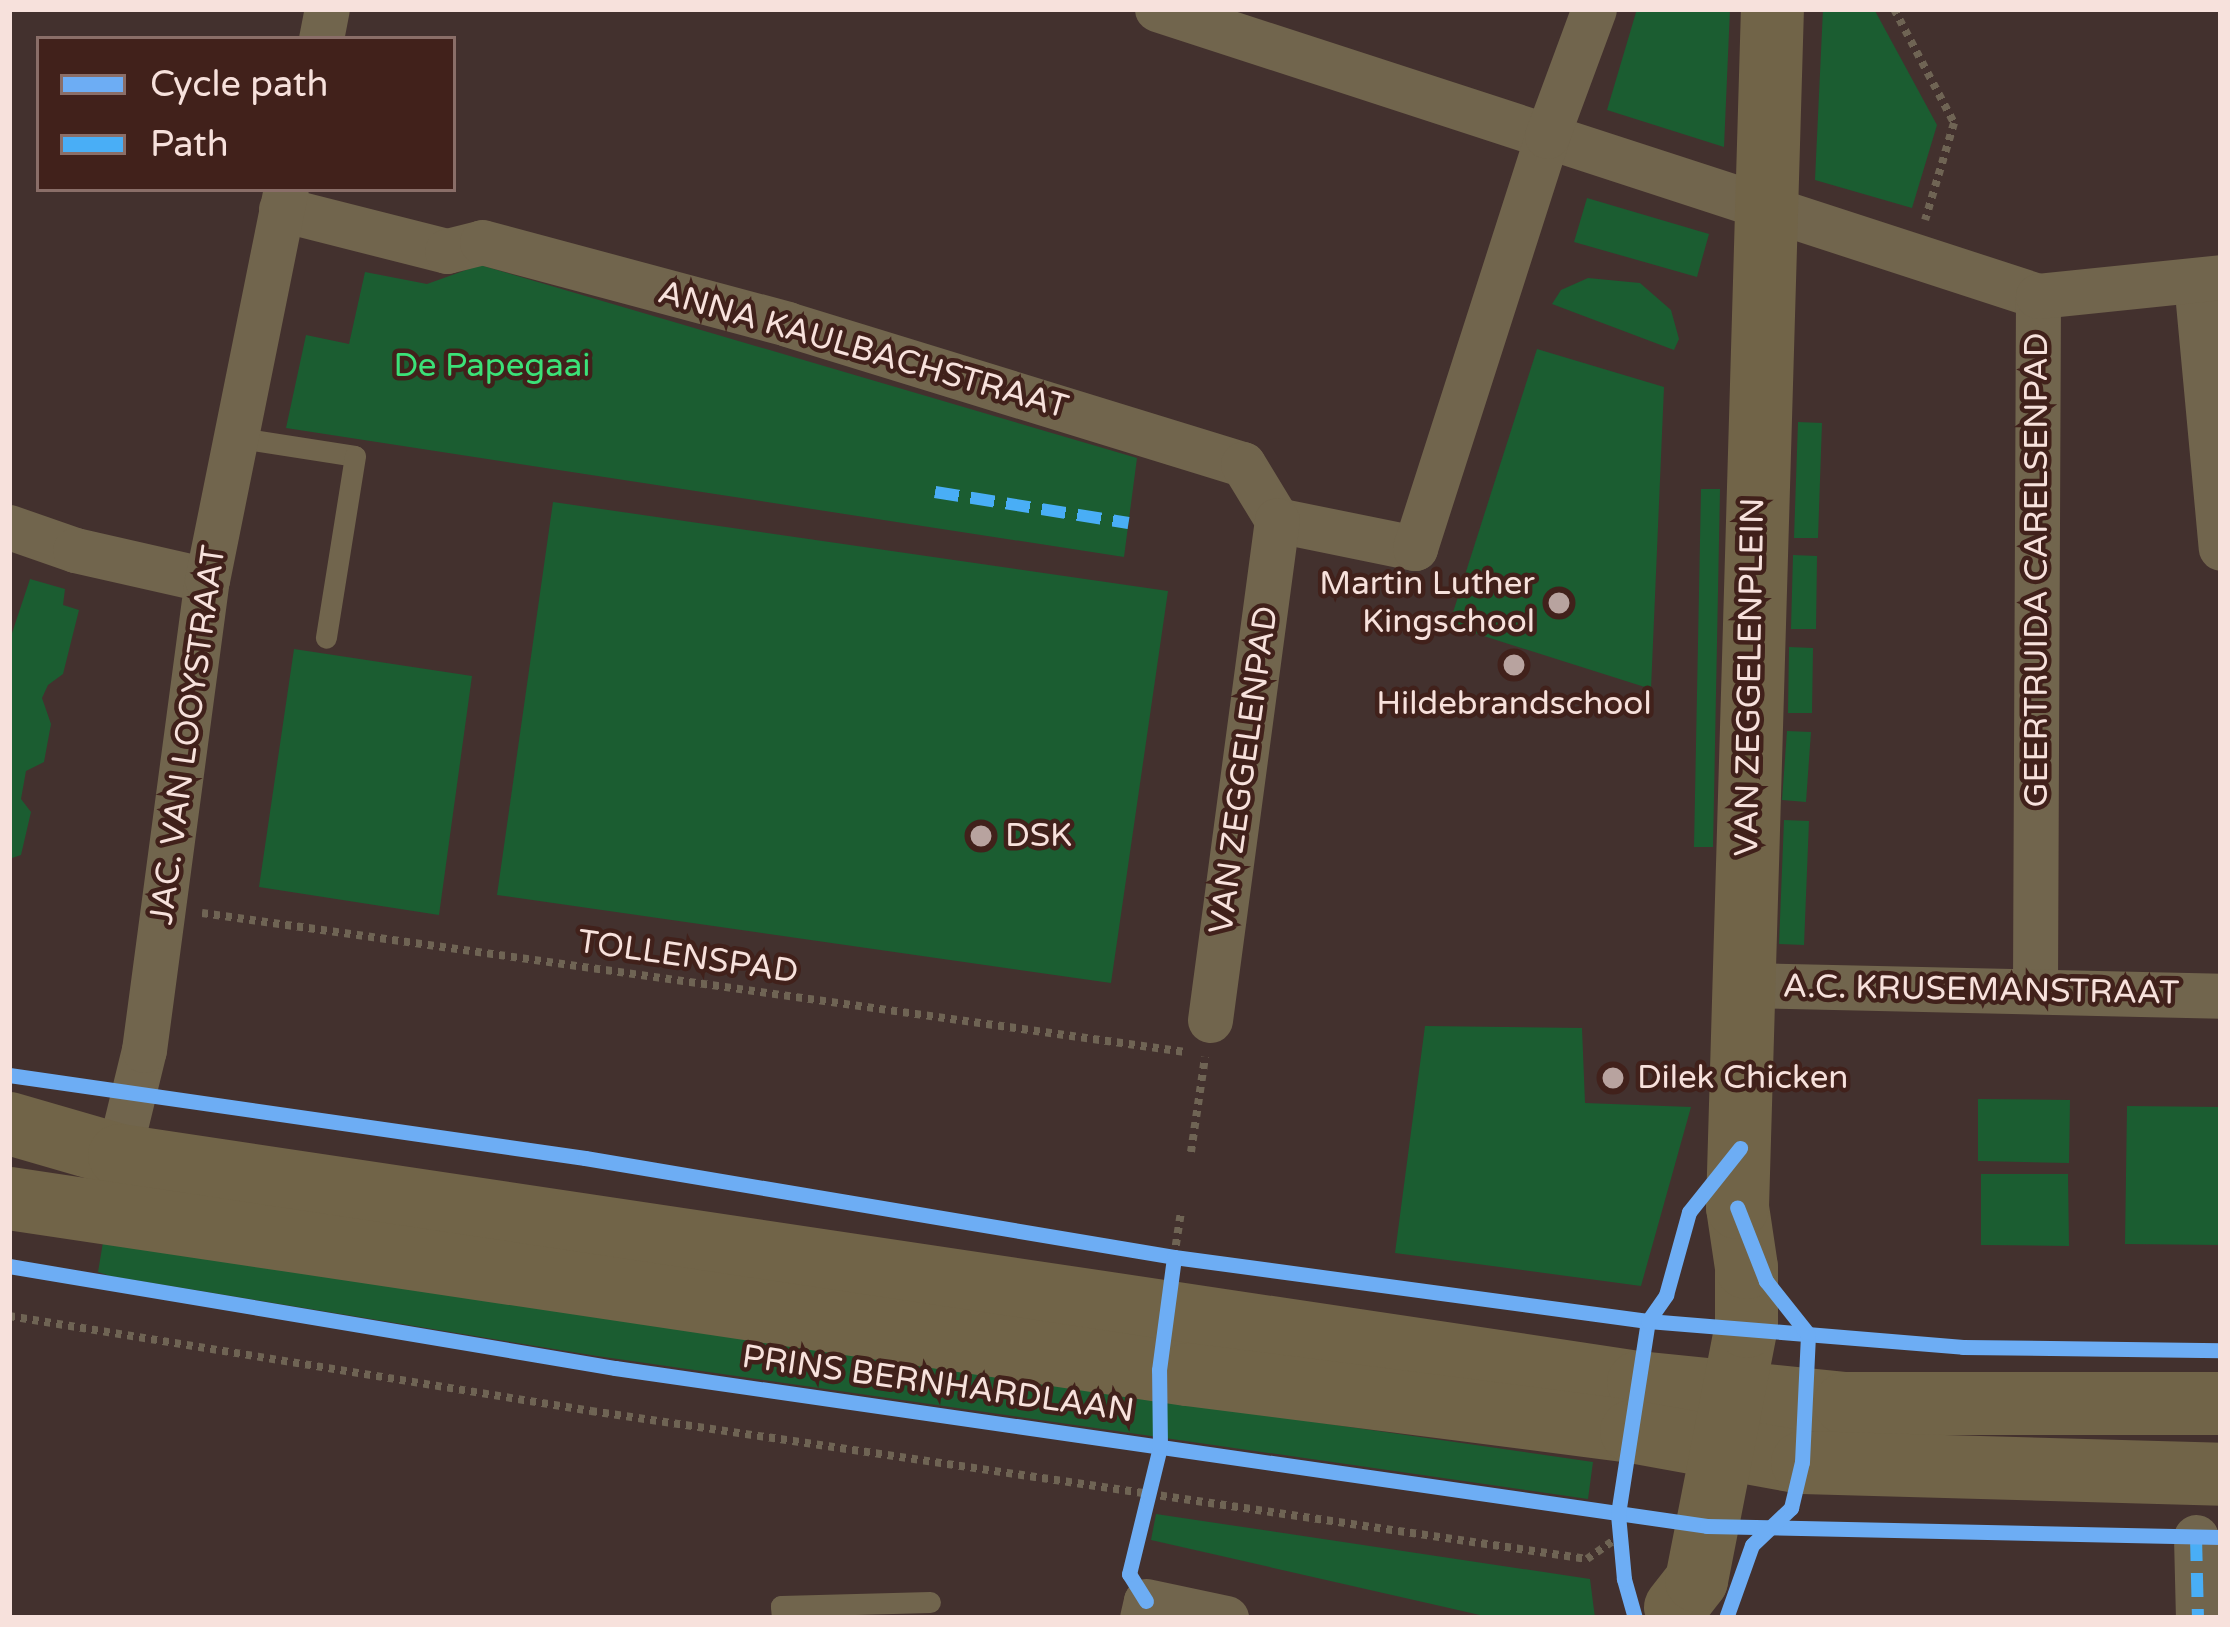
<!DOCTYPE html>
<html>
<head>
<meta charset="utf-8">
<style>
	body { margin:0 }
	#map { position:relative; width:2230px; height:1627px; overflow:hidden; background:#43312e; font-family:"Varela Round",sans-serif }
	div>[style] { position:absolute }
	[style*='--x'] { left:calc(var(--x)*1px); top:calc(var(--y)*1px); width:calc(var(--w)*1px); rotate:calc(var(--a)*1deg) }
	.green>* { inset:0; background:#1b5d31 }
	.path>* { height:8px; margin-top:-4px; transform-origin:0; background:repeating-linear-gradient(90deg,#6f6454 0 6px,transparent 0 12px) }
	.lane>* { height:21px; margin:-10.5px; padding:0 10.5px; transform-origin:10.5px; border-radius:10.5px; background:#71654d }
	.street>* { height:45px; margin:-22.5px; padding:0 22.5px; transform-origin:22.5px; border-radius:22.5px; background:#71654d }
	.secondary>* { height:63px; margin:-31.5px; padding:0 31.5px; transform-origin:31.5px; border-radius:31.5px; background:#716448 }
	.quiet>* { height:12px; margin-top:-6px; transform-origin:0; background:repeating-linear-gradient(90deg,#49aef6 0 24px,transparent 0 36px) }
	.cycleway>* { height:15px; margin:-7.5px; padding:0 7.5px; transform-origin:7.5px; border-radius:7.5px; background:#6dadf4 }
	.dots>* { width:33px; height:33px; translate:-50% -50%; box-sizing:border-box; border:6px solid #41211b; border-radius:50% }
	span { translate:-50% -50%; white-space:nowrap; text-align:center; line-height:1.15; -webkit-text-stroke:9px #41211b; paint-order:stroke }
	.street-label { font-size:33px; color:#f7e1dc }
	.park-label { font-size:33px; color:#3be278 }
	.poi-label { font-size:33px; color:#f7e1dc }
	.right { translate:-100% -50%; text-align:right }
	.left { translate:0 -50%; text-align:left }
	.frame { position:absolute; inset:0; border:12px solid #f7e1dc; pointer-events:none }
	.legend { position:absolute; left:36px; top:36px; width:420px; height:156px; box-sizing:border-box; background:#41211b; border:3px solid #8a6e68; margin:0; padding:15px 21px; list-style:none; font-size:36px; color:#f7e1dc }
	.legend li { display:flex; align-items:center; gap:24px; height:60px }
	.legend b { width:60px; border:3px solid #8a6e68 }
</style>
</head>
<body>
<div id="map">
	<div class="green">
		<div style="clip-path:polygon(1637px 9px,1730px 9px,1724px 147px,1607px 110px)"></div>
		<div style="clip-path:polygon(1823px 9px,1874px 9px,1937px 125px,1912px 208px,1815px 180px)"></div>
		<div style="clip-path:polygon(1587px 198px,1709px 234px,1697px 277px,1574px 242px)"></div>
		<div style="clip-path:polygon(480px 265px,1137px 458px,1124px 557px,286px 428px,306px 335px,349px 344px,365px 272px,427px 284px)"></div>
		<div style="clip-path:polygon(1588px 278px,1640px 283px,1671px 310px,1679px 339px,1674px 350px,1552px 304px,1561px 290px)"></div>
		<div style="clip-path:polygon(1537px 349px,1664px 387px,1651px 689px,1449px 625px)"></div>
		<div style="clip-path:polygon(1798px 422px,1822px 423px,1818px 538px,1794px 538px)"></div>
		<div style="clip-path:polygon(1701px 489px,1720px 489px,1713px 847px,1694px 847px)"></div>
		<div style="clip-path:polygon(553px 502px,1168px 591px,1111px 983px,497px 895px)"></div>
		<div style="clip-path:polygon(1793px 555px,1817px 556px,1816px 629px,1791px 629px)"></div>
		<div style="clip-path:polygon(30px 579px,65px 589px,63px 605px,79px 610px,63px 674px,48px 685px,42px 698px,51px 724px,44px 762px,26px 771px,21px 799px,31px 812px,21px 855px,9px 859px,9px 642px)"></div>
		<div style="clip-path:polygon(1789px 647px,1813px 648px,1812px 713px,1788px 713px)"></div>
		<div style="clip-path:polygon(294px 649px,472px 676px,439px 915px,259px 887px)"></div>
		<div style="clip-path:polygon(1787px 731px,1811px 732px,1806px 802px,1782px 800px)"></div>
		<div style="clip-path:polygon(1784px 820px,1809px 821px,1804px 945px,1779px 944px)"></div>
		<div style="clip-path:polygon(1425px 1026px,1582px 1028px,1585px 1103px,1691px 1107px,1641px 1286px,1395px 1253px)"></div>
		<div style="clip-path:polygon(1978px 1099px,2070px 1100px,2069px 1163px,1978px 1161px)"></div>
		<div style="clip-path:polygon(2127px 1106px,2221px 1107px,2221px 1245px,2125px 1244px)"></div>
		<div style="clip-path:polygon(1981px 1174px,2068px 1174px,2069px 1246px,1981px 1245px)"></div>
		<div style="clip-path:polygon(104px 1236px,1023px 1380px,1593px 1462px,1588px 1499px,597px 1356px,110px 1276px,98px 1272px)"></div>
		<div style="clip-path:polygon(1156px 1514px,1590px 1579px,1595px 1618px,1493px 1618px,1151px 1540px)"></div>
	</div>
	<div class="path">
		<div style="--x:1894;--y:9;--w:129;--a:62.2"></div>
		<div style="--x:1954;--y:123;--w:101;--a:106.6"></div>
		<div style="--x:202;--y:913;--w:993;--a:8.05"></div>
		<div style="--x:1191;--y:1152;--w:96;--a:-81.6"></div>
		<div style="--x:1174;--y:1257;--w:46;--a:-81.2"></div>
		<div style="--x:9;--y:1316;--w:590;--a:9.27"></div>
		<div style="--x:591;--y:1411;--w:1007;--a:8.45"></div>
		<div style="--x:1587;--y:1559;--w:40;--a:-34.9"></div>
	</div>
	<div class="lane">
		<div style="--x:234;--y:437;--w:122;--a:8.9"></div>
		<div style="--x:355;--y:456;--w:184;--a:99.1"></div>
		<div style="--x:782;--y:1618;--w:12;--a:-95"></div>
		<div style="--x:781;--y:1606;--w:149;--a:-1.5"></div>
	</div>
	<div class="street">
		<div style="--x:1157;--y:9;--w:927;--a:18.04"></div>
		<div style="--x:2038;--y:296;--w:694;--a:90.25"></div>
		<div style="--x:321;--y:39;--w:31;--a:-79"></div>
		<div style="--x:281;--y:209;--w:171;--a:14.2"></div>
		<div style="--x:447;--y:251;--w:36;--a:-14"></div>
		<div style="--x:482;--y:242;--w:316;--a:15"></div>
		<div style="--x:787;--y:324;--w:477;--a:17.1"></div>
		<div style="--x:1243;--y:464;--w:66;--a:58.7"></div>
		<div style="--x:1277;--y:520;--w:141;--a:11.5"></div>
		<div style="--x:1415;--y:548;--w:433;--a:-72.2"></div>
		<div style="--x:1547;--y:136;--w:135;--a:-69.7"></div>
		<div style="--x:2196;--y:281;--w:268;--a:84.7"></div>
		<div style="--x:2038;--y:296;--w:184;--a:-5.9"></div>
		<div style="--x:9;--y:527;--w:70;--a:19.2"></div>
		<div style="--x:75;--y:550;--w:135;--a:12.8"></div>
		<div style="--x:1742;--y:985;--w:479;--a:1.3"></div>
		<div style="--x:1210;--y:1020;--w:504;--a:-82.37"></div>
		<div style="--x:111;--y:1185;--w:139;--a:-76.3"></div>
		<div style="--x:144;--y:1050;--w:474;--a:-82.4"></div>
		<div style="--x:207;--y:580;--w:399;--a:-78.6"></div>
		<div style="--x:2196;--y:1537;--w:81;--a:88.6"></div>
		<div style="--x:1142;--y:1618;--w:17;--a:-77"></div>
		<div style="--x:1146;--y:1601;--w:82;--a:12"></div>
	</div>
	<div class="secondary">
		<div style="--x:9;--y:1123;--w:115;--a:16.2"></div>
		<div style="--x:119;--y:1155;--w:1536;--a:8.5"></div>
		<div style="--x:1638;--y:1382;--w:208;--a:5.8"></div>
		<div style="--x:1845;--y:1403;--w:376;--a:0"></div>
		<div style="--x:9;--y:1198;--w:1191;--a:8.5"></div>
		<div style="--x:1187;--y:1374;--w:448;--a:7.3"></div>
		<div style="--x:1631;--y:1431;--w:174;--a:10.3"></div>
		<div style="--x:1802;--y:1462;--w:419;--a:1.6"></div>
		<div style="--x:1675;--y:1607;--w:34;--a:-52"></div>
		<div style="--x:1696;--y:1580;--w:259;--a:-78.9"></div>
		<div style="--x:1746;--y:1326;--w:59;--a:-90"></div>
		<div style="--x:1746;--y:1267;--w:61;--a:-98.5"></div>
		<div style="--x:1737;--y:1207;--w:1199;--a:-88.33"></div>
	</div>
	<div class="quiet">
		<div style="--x:935;--y:492;--w:196;--a:9.1"></div>
		<div style="--x:2196;--y:1537;--w:81;--a:88.6"></div>
	</div>
	<div class="cycleway">
		<div style="--x:9;--y:1075;--w:582;--a:8.2"></div>
		<div style="--x:585;--y:1158;--w:597;--a:9.54"></div>
		<div style="--x:1174;--y:1257;--w:478;--a:7.7"></div>
		<div style="--x:1648;--y:1321;--w:316;--a:4.7"></div>
		<div style="--x:1963;--y:1347;--w:258;--a:0.7"></div>
		<div style="--x:9;--y:1266;--w:615;--a:9.55"></div>
		<div style="--x:615;--y:1368;--w:1103;--a:8.23"></div>
		<div style="--x:1707;--y:1526;--w:514;--a:1.23"></div>
		<div style="--x:1146;--y:1601;--w:32;--a:-122"></div>
		<div style="--x:1129;--y:1574;--w:131;--a:-76.3"></div>
		<div style="--x:1160;--y:1447;--w:77;--a:-90.7"></div>
		<div style="--x:1159;--y:1370;--w:114;--a:-82.4"></div>
		<div style="--x:1635;--y:1618;--w:41;--a:-105.8"></div>
		<div style="--x:1624;--y:1579;--w:65;--a:-95.3"></div>
		<div style="--x:1618;--y:1514;--w:195;--a:-81.2"></div>
		<div style="--x:1648;--y:1321;--w:32;--a:-55"></div>
		<div style="--x:1666;--y:1295;--w:86;--a:-74.5"></div>
		<div style="--x:1689;--y:1212;--w:82;--a:-51.4"></div>
		<div style="--x:1726;--y:1618;--w:77;--a:-70.4"></div>
		<div style="--x:1752;--y:1545;--w:54;--a:-43.5"></div>
		<div style="--x:1791;--y:1508;--w:47;--a:-76.6"></div>
		<div style="--x:1802;--y:1462;--w:128;--a:-87.3"></div>
		<div style="--x:1808;--y:1334;--w:68;--a:-128.4"></div>
		<div style="--x:1766;--y:1281;--w:79;--a:-111.4"></div>
	</div>
	<div class="dots">
		<div style="left:1559px;top:603px;background:#b8a39f"></div>
		<div style="left:1514px;top:665px;background:#b8a39f"></div>
		<div style="left:981px;top:836px;background:#b8a39f"></div>
		<div style="left:1613px;top:1078px;background:#b8a39f"></div>
	</div>
	<div class="street-label">
		<span style="left:863px;top:350px;rotate:16deg">ANNA KAULBACHSTRAAT</span>
		<span style="left:2037px;top:570px;rotate:-90deg">GEERTRUIDA CARELSENPAD</span>
		<span style="left:1750px;top:677px;rotate:-89deg">VAN ZEGGELENPLEIN</span>
		<span style="left:188px;top:735px;rotate:-82deg">JAC. VAN LOOYSTRAAT</span>
		<span style="left:1244px;top:770px;rotate:-82deg">VAN ZEGGELENPAD</span>
		<span style="left:688px;top:957px;rotate:8deg">TOLLENSPAD</span>
		<span style="left:1981px;top:990px;rotate:1deg">A.C. KRUSEMANSTRAAT</span>
		<span style="left:938px;top:1384px;rotate:8deg">PRINS BERNHARDLAAN</span>
	</div>
	<div class="park-label">
		<span style="left:492px;top:366px">De Papegaai</span>
	</div>
	<div class="poi-label">
		<span class="right" style="left:1535px;top:603px">Martin Luther<br>Kingschool</span>
		<span style="left:1514px;top:704px">Hildebrandschool</span>
		<span class="left" style="left:1005px;top:836px">DSK</span>
		<span class="left" style="left:1637px;top:1078px">Dilek Chicken</span>
	</div>
	<div class="frame"></div>
	<ul class="legend">
	<li><b style="height:15px;background:#6dadf4"></b>Cycle path</li>
	<li><b style="height:15px;background:#49aef6"></b>Path</li>
	</ul>
</div>
</body>
</html>
